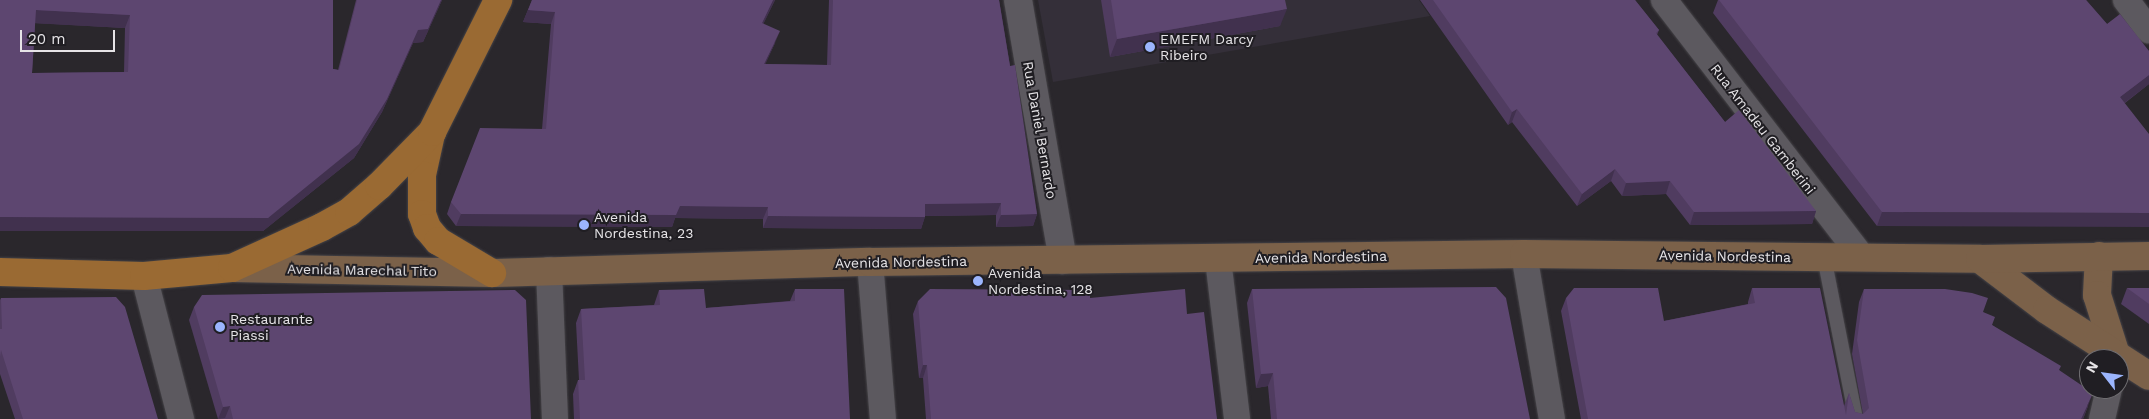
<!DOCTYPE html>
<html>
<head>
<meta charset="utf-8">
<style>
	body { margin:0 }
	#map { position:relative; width:2149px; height:419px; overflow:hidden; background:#2a272c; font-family:"Work Sans",sans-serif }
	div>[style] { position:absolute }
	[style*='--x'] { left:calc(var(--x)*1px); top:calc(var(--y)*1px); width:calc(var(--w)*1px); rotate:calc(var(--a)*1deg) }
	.built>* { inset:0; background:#342f39 }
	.roads { filter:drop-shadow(0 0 1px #454347) drop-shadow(0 0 1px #454347) }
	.service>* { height:14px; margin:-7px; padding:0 7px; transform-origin:7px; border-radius:7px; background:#5c595f }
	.minor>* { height:26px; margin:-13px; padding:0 13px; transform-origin:13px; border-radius:13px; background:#5c595f }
	.tertiary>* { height:28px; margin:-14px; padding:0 14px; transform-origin:14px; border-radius:14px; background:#5c595f }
	.secondary>* { height:28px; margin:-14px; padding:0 14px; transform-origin:14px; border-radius:14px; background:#7b6149 }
	.primary>* { height:28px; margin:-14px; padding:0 14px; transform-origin:14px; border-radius:14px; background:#9a6a33 }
	.wall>* { inset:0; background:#503c60 }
	.shaded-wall>* { inset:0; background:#41314e }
	.building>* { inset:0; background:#5d4670 }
	.dots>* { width:14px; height:14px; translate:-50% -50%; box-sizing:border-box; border:2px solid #201e23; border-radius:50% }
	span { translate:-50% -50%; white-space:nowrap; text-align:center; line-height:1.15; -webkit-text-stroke:4px #201e23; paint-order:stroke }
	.poi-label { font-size:14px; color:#e6e4e7 }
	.left { translate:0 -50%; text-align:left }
	.street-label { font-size:14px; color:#e6e4e7 }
	.north { position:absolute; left:2079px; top:349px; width:50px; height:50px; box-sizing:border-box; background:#201e23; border:1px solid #6f6d71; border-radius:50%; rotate:300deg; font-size:14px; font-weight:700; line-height:20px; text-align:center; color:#e6e4e7 }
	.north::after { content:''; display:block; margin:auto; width:18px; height:22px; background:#9bb5fd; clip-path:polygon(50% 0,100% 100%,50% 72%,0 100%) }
	.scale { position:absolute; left:20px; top:30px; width:95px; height:22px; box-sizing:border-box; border:2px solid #e6e4e7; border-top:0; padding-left:6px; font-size:15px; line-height:18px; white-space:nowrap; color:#e6e4e7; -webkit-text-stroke:4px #201e23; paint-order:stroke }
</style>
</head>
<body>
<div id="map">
	<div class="built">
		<div style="clip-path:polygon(1038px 0,1419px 0,1430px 16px,1053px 82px)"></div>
	</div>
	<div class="roads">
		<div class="service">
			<div style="--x:1824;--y:257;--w:165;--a:78.8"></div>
		</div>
		<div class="minor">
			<div style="--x:1664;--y:0;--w:324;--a:52.4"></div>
			<div style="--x:2126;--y:0;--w:38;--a:53"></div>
			<div style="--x:1524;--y:254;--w:167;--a:80.4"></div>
			<div style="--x:1218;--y:259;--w:161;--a:83.2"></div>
			<div style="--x:870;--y:262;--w:158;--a:85.3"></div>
			<div style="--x:549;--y:270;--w:149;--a:87.7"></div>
			<div style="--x:144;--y:276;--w:148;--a:75.5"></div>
			<div style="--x:2102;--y:419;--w:31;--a:-77"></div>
		</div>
		<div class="tertiary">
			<div style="--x:1018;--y:0;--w:264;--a:80.2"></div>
		</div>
		<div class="secondary">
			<div style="--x:2099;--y:256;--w:39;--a:93"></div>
			<div style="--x:2097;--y:295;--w:63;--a:72.4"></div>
			<div style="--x:1980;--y:259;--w:84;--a:37.3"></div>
			<div style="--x:2047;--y:310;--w:121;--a:32.9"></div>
			<div style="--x:232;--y:268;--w:260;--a:1.1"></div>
			<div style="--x:492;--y:273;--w:378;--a:-1.7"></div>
			<div style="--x:870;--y:262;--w:654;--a:-0.7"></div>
			<div style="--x:1524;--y:254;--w:456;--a:0.6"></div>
			<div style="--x:1980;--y:259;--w:169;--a:-1"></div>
		</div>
		<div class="primary">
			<div style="--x:431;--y:134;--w:42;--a:102.4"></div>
			<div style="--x:422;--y:175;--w:39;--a:90"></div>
			<div style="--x:422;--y:214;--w:15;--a:70"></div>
			<div style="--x:427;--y:228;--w:17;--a:50"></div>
			<div style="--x:438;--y:241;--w:63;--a:30.7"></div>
			<div style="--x:0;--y:272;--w:144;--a:1.6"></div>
			<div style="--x:144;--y:276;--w:88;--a:-5.2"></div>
			<div style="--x:232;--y:268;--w:99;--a:-24.5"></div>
			<div style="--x:322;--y:227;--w:31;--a:-29"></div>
			<div style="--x:349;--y:212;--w:40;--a:-41"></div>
			<div style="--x:379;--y:186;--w:76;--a:-45.5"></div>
			<div style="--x:432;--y:132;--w:148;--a:-63.4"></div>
		</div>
	</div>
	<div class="wall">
		<div style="clip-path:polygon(evenodd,0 0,333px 0,333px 69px,338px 70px,356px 0,442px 0,423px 42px,413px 43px,382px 112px,354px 158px,263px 231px,0 231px,0 0,35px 23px,125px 28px,124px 72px,32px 73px,35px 23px)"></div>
		<div style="clip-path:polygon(532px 0,775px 0,763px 24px,775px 43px,765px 64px,827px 65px,829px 0,999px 0,1010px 66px,1037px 214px,1033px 226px,996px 227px,996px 215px,925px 216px,921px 229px,763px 228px,763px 219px,675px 218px,672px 227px,456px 226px,447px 214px,451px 202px,542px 129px,551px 24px,523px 22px)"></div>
		<div style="clip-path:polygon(1101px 0,1285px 0,1280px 26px,1110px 57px)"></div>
		<div style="clip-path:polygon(1420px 0,1635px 0,1659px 30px,1657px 35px,1725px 122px,1816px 211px,1812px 224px,1690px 225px,1666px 194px,1622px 196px,1611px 181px,1577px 206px,1512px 122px,1508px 125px)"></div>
		<div style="clip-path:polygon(1718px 0,2086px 0,2107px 24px,2149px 51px,2149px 84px,2125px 103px,1877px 226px,1713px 13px)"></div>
		<div style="clip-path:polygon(1752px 288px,1844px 406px,1849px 393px,1855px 412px,1863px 414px,1852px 354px,1859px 302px,1864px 289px,1983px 312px,1992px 325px,2059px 370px,2088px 406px,2083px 419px,1581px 419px,1561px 311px,1566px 298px,1664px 321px,1748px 304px,1748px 302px)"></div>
		<div style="clip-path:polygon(2127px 288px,2149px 288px,2149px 324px,2121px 304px)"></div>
		<div style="clip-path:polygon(795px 289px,850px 419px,574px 419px,573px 394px,578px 380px,579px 380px,576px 323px,581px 309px,654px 305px,659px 290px,706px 308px,790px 301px)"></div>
		<div style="clip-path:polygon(1252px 289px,1530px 419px,1271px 419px,1268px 386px,1256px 388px,1247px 303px)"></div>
		<div style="clip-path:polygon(1px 298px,158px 419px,15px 419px,0 374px,0 300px)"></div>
		<div style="clip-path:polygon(1090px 298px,1187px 314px,1217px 419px,926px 419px,923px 378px,919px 378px,913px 314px,918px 301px)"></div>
		<div style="clip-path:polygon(194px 307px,531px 419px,218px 419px,189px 320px)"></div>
	</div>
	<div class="shaded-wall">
		<div style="clip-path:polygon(441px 0,442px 0,423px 42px,413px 43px,382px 112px,354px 158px,263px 231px,0 231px,0 217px,268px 218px)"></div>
		<div style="clip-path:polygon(773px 0,775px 0,758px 35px,762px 23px)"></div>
		<div style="clip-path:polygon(1287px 9px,1280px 26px,1110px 57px,1117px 39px)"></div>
		<div style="clip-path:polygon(36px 10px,130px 15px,125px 28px,31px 23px)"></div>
		<div style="clip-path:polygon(528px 10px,555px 12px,551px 24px,523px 22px)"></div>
		<div style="clip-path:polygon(780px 31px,775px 43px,760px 76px,764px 64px)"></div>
		<div style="clip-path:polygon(2149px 75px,2149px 84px,2115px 110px,2120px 97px)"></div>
		<div style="clip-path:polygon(1517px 109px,1512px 122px,1508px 125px,1512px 112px)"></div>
		<div style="clip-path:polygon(1615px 169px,1611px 181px,1577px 206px,1582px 194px)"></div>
		<div style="clip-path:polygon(1670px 181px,1666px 194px,1622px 196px,1626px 183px)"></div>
		<div style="clip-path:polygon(1001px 203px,996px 215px,921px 216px,925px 204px)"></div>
		<div style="clip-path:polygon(680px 206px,768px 207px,763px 219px,675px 218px,672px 227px,456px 226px,461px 214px)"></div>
		<div style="clip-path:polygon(1816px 211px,1812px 224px,1690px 225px,1694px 212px)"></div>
		<div style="clip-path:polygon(1882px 212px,2149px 213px,2149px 227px,1877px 226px)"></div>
		<div style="clip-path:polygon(1037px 214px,1033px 226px,996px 227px,1001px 215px)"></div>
		<div style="clip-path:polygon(768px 216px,925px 217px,921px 229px,763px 228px)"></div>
		<div style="clip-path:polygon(923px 365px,927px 365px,923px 378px,919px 378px)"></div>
		<div style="clip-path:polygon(1273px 373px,1268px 386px,1256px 388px,1261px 374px)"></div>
		<div style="clip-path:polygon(2093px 393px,2083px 419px,2081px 419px)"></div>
		<div style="clip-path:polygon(230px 406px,225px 418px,218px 419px,223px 407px)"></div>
	</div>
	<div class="building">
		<div style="clip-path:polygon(evenodd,0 0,333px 0,333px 69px,339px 70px,357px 0,441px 0,428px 29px,418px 30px,387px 99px,359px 144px,268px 218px,0 217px,0 0,36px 10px,130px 15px,128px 72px,32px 73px,36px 10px)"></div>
		<div style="clip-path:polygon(532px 0,773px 0,762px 23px,780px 31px,764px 64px,831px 65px,833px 0,999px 0,1010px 66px,1015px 65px,1037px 214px,1001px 215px,1001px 203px,925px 204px,925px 217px,768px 216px,768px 207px,680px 206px,676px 215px,461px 214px,451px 202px,480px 128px,546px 129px,555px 12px,528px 10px)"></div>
		<div style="clip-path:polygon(1111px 0,1285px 0,1287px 9px,1117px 39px)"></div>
		<div style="clip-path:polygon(1433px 0,1635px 0,1659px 30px,1656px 33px,1725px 122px,1739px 110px,1816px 211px,1694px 212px,1670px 181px,1626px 183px,1615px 169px,1582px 194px,1517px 109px,1512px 112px)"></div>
		<div style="clip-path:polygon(1719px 0,2086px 0,2107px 24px,2120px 14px,2149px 51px,2149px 75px,2120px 97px,2149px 134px,2149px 213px,1882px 212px)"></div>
		<div style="clip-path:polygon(1496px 287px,1506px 298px,1530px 419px,1277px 419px,1273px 373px,1261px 374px,1252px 289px)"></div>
		<div style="clip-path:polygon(1574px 288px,1658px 288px,1664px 321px,1755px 303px,1752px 288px,1820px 288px,1846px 415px,1849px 393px,1855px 412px,1863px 414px,1869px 408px,1857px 340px,1864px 289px,1945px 289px,1972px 293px,1988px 298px,1983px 312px,1995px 317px,1992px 325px,2061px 366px,2059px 370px,2093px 393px,2081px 419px,1588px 419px,1566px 298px)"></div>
		<div style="clip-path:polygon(2127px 288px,2149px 288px,2149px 304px)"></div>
		<div style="clip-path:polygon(704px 289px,706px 308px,795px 301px,795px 289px,844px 289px,850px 419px,580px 419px,578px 380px,585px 380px,581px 309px,660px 305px,659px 290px)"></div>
		<div style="clip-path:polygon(930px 289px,1090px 290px,1090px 298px,1185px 289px,1187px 314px,1204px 312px,1217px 419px,931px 419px,927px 365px,923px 365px,918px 301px)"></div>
		<div style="clip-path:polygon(515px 290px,526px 300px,531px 419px,233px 419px,230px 406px,223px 407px,194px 307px,202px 295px)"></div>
		<div style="clip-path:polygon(116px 297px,125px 307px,158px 419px,23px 419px,1px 350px,0 357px,0 329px,2px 329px,1px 298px)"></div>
	</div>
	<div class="dots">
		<div style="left:1150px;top:47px;background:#9bb5fd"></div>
		<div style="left:584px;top:225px;background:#9bb5fd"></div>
		<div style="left:978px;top:281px;background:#9bb5fd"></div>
		<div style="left:220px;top:327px;background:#9bb5fd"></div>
	</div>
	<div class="poi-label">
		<span class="left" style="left:1160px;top:47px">EMEFM Darcy<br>Ribeiro</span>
		<span class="left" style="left:594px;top:225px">Avenida<br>Nordestina, 23</span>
		<span class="left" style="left:988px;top:281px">Avenida<br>Nordestina, 128</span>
		<span class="left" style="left:230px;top:327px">Restaurante<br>Piassi</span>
	</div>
	<div class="street-label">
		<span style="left:1763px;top:129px;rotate:52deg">Rua Amadeu Gamberini</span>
		<span style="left:1040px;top:130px;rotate:80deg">Rua Daniel Bernardo</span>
		<span style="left:1725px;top:256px;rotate:1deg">Avenida Nordestina</span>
		<span style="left:1321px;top:257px;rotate:-1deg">Avenida Nordestina</span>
		<span style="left:901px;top:262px;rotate:-1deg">Avenida Nordestina</span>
		<span style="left:362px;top:270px;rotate:1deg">Avenida Marechal Tito</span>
	</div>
	<div class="north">N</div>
	<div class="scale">20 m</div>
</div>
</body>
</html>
